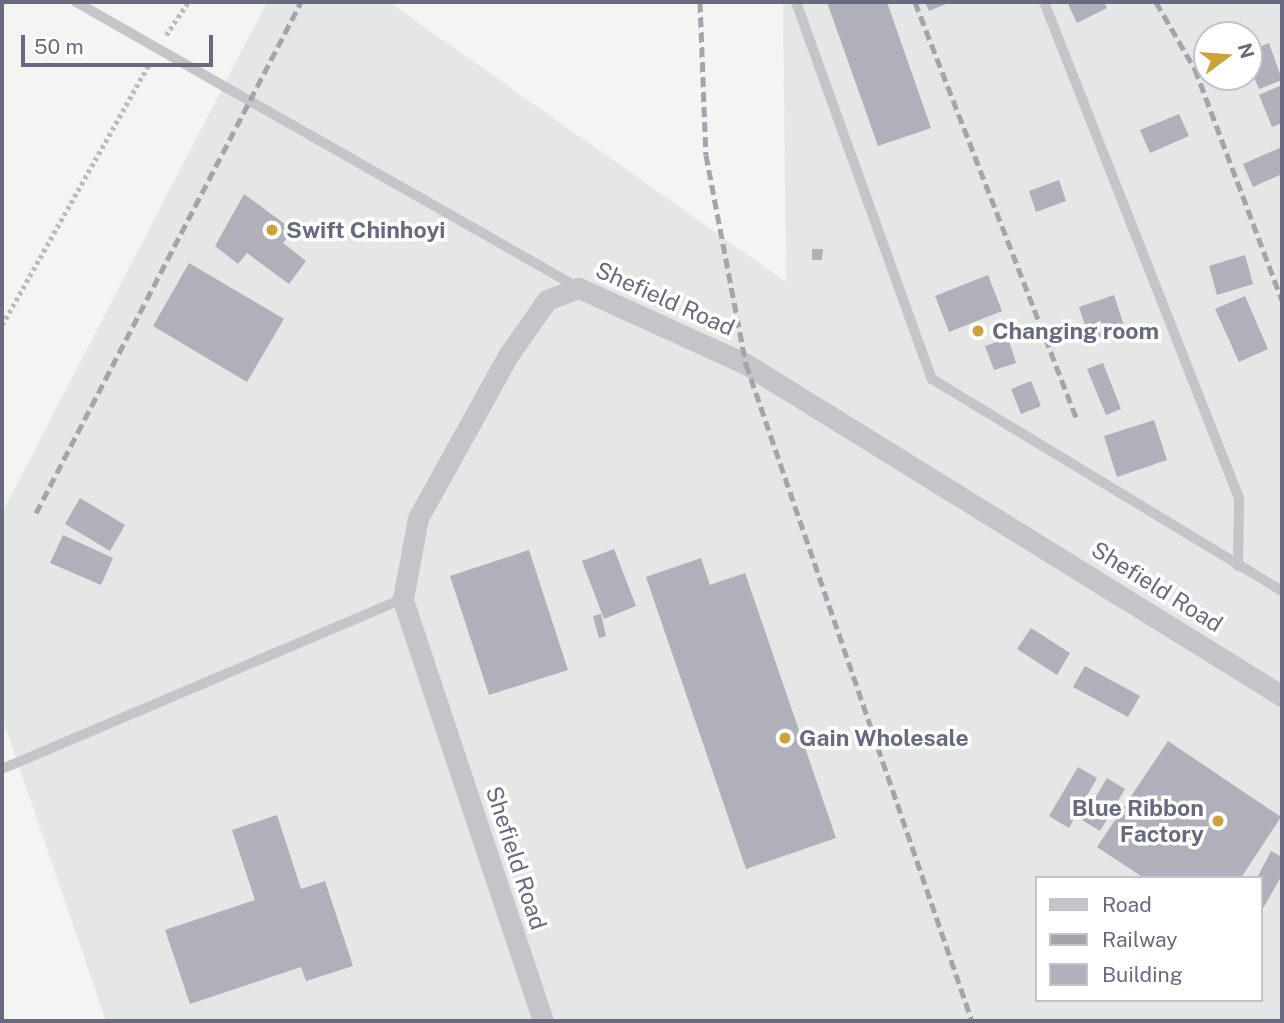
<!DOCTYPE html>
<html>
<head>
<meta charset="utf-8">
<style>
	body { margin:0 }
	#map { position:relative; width:1284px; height:1023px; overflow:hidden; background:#f4f5f2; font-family:"Public Sans",sans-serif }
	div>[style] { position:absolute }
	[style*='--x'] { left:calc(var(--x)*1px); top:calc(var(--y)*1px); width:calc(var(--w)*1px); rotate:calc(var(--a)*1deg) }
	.built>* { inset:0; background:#e5e6e6 }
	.building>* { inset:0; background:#afb0b9 }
	.path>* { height:4.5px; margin-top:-2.25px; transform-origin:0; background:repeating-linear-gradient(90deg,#bbbbbf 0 3.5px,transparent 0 7px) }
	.service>* { height:10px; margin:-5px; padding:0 5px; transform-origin:5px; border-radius:5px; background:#c4c4c9 }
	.minor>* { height:21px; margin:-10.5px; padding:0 10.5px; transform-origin:10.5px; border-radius:10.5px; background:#c4c4c9 }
	.rail>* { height:5px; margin-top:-2.5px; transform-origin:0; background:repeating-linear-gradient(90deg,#a3a4ac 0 10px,transparent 0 15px) }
	.dots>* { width:19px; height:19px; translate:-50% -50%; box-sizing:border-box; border:4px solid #fff; border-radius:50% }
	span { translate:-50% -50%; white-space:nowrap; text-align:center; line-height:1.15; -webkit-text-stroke:7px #fff; paint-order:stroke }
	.poi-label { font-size:23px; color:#686a80; font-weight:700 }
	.left { translate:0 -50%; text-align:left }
	.right { translate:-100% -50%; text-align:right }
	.street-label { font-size:23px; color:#686a80 }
	.frame { position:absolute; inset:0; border:4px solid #686a80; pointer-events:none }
	.legend { position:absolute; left:1035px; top:876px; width:228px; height:126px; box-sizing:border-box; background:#fff; border:2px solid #c3c3cc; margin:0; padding:9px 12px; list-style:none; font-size:21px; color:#686a80 }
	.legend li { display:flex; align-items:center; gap:14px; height:35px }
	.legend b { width:35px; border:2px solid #c3c3cc }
	.north { position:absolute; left:1193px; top:21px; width:70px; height:70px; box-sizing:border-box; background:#fff; border:2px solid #c3c3cc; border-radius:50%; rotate:74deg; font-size:19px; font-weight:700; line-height:28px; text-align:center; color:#686a80 }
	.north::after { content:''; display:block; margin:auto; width:24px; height:32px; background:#cea13a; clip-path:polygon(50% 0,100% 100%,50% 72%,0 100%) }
	.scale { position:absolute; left:21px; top:35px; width:192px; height:32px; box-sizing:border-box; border:4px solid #686a80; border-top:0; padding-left:9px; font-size:21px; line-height:24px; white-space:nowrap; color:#686a80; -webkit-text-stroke:5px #fff; paint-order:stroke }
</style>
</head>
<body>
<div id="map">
	<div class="built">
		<div style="clip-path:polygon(evenodd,267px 2px,389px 2px,786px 282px,783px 2px,1282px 2px,1282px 1021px,106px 1021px,2px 717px,2px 513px,267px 2px,1207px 35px,1249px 35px,1249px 77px,1207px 77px,1207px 35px,267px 2px,1037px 878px,1261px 878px,1261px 1000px,1037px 1000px,1037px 878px)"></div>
	</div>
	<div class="building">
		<div style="clip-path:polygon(827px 2px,887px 2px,931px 128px,878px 146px)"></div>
		<div style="clip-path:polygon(925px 2px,951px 2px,929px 11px)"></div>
		<div style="clip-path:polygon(1067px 2px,1104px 2px,1107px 8px,1077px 23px)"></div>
		<div style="clip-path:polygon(1269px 43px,1282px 80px,1259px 89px,1249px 66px,1249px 51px)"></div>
		<div style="clip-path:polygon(1282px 85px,1282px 123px,1272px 127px,1259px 95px)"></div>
		<div style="clip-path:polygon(1179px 114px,1189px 136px,1150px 153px,1140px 130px)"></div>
		<div style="clip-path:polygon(1282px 147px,1282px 174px,1253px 187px,1243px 164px)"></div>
		<div style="clip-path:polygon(1059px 180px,1066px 201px,1036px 212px,1029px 191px)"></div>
		<div style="clip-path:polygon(244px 194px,293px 230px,283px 243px,306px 261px,289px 284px,247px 253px,238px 264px,215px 246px)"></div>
		<div style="clip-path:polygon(812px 249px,823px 249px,822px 260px,812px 260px)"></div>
		<div style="clip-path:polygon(1245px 255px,1253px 284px,1217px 295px,1209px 266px)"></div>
		<div style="clip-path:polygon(189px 263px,284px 319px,247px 382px,153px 326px)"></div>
		<div style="clip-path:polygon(988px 275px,1002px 311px,949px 332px,935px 296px)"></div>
		<div style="clip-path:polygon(1114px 295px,1125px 329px,1090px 340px,1079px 307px)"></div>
		<div style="clip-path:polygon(1245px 296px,1268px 349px,1239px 362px,1215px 309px)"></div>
		<div style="clip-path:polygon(1008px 338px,1016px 363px,994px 370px,985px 346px)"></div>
		<div style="clip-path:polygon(1103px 363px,1121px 409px,1106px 415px,1087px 369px)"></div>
		<div style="clip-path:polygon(1031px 381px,1041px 406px,1021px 414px,1011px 389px)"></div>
		<div style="clip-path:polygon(1154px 420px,1167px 460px,1117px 477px,1104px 436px)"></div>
		<div style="clip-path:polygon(80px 498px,125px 525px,110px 551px,65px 524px)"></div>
		<div style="clip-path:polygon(63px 535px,113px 558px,101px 585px,50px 563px)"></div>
		<div style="clip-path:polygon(614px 549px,636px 606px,604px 619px,582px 561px)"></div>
		<div style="clip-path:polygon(529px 550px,568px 670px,489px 695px,450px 576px)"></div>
		<div style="clip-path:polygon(701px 558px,710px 585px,745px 573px,836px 838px,746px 869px,646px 577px)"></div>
		<div style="clip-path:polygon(601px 614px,606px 636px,599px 638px,593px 616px)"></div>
		<div style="clip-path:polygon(1031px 628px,1070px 653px,1057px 675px,1017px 649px)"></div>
		<div style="clip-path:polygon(1085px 666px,1140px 696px,1128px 717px,1073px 687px)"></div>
		<div style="clip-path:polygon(1168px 741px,1281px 817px,1241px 878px,1144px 878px,1097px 847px)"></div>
		<div style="clip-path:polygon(1078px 767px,1097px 778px,1069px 828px,1049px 816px)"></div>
		<div style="clip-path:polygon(1107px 778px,1125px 789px,1100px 831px,1082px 820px)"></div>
		<div style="clip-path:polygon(277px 815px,301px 889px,325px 881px,353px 966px,306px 981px,301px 967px,190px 1004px,165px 930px,255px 900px,232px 830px)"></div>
		<div style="clip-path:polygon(1271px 851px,1282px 857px,1282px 875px,1261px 912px,1261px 878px,1257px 878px)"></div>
	</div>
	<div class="path">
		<div style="--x:166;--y:35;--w:40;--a:-56"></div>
		<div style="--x:2;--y:325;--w:300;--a:-60.6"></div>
	</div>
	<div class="service">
		<div style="--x:76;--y:2;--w:576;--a:29.63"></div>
		<div style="--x:796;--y:2;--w:401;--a:70.2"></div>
		<div style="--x:932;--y:379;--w:409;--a:31.2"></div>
		<div style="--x:1044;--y:2;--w:533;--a:68.54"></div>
		<div style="--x:1239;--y:498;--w:68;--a:90.8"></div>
		<div style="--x:2;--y:769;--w:436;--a:-23"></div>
	</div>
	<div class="minor">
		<div style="--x:543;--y:1021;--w:445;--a:-108.4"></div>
		<div style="--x:403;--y:599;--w:82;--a:-79.5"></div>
		<div style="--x:418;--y:518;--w:188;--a:-61"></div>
		<div style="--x:509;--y:354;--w:66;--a:-54.9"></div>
		<div style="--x:547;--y:300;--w:34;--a:-21"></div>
		<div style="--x:579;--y:288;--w:183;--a:24.5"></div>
		<div style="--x:746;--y:364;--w:630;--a:31.77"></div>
	</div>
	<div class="rail">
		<div style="--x:700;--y:2;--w:153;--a:87.8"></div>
		<div style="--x:706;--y:155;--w:213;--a:79.2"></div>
		<div style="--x:746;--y:364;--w:695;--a:71.02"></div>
		<div style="--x:915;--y:2;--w:446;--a:68.8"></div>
		<div style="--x:1156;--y:2;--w:78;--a:59.8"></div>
		<div style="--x:1195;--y:69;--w:247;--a:69.4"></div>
		<div style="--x:36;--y:513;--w:576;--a:-62.59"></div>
	</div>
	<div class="dots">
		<div style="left:272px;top:230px;background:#cea13a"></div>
		<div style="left:978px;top:331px;background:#cea13a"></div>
		<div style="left:785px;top:738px;background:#cea13a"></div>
		<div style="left:1218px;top:821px;background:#cea13a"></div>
	</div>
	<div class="poi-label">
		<span class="left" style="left:286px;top:230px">Swift Chinhoyi</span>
		<span class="left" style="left:992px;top:331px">Changing room</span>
		<span class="left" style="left:799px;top:738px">Gain Wholesale</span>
		<span class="right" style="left:1204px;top:821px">Blue Ribbon<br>Factory</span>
	</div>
	<div class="street-label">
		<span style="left:665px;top:299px;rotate:24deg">Shefield Road</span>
		<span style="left:1157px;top:587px;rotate:32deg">Shefield Road</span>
		<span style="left:516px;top:858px;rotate:72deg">Shefield Road</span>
	</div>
	<div class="frame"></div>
	<ul class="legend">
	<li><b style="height:9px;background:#c4c4c9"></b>Road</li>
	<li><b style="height:9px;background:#a3a4ac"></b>Railway</li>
	<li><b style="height:19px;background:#afb0b9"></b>Building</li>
	</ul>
	<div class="north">N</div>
	<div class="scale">50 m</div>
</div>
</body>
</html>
